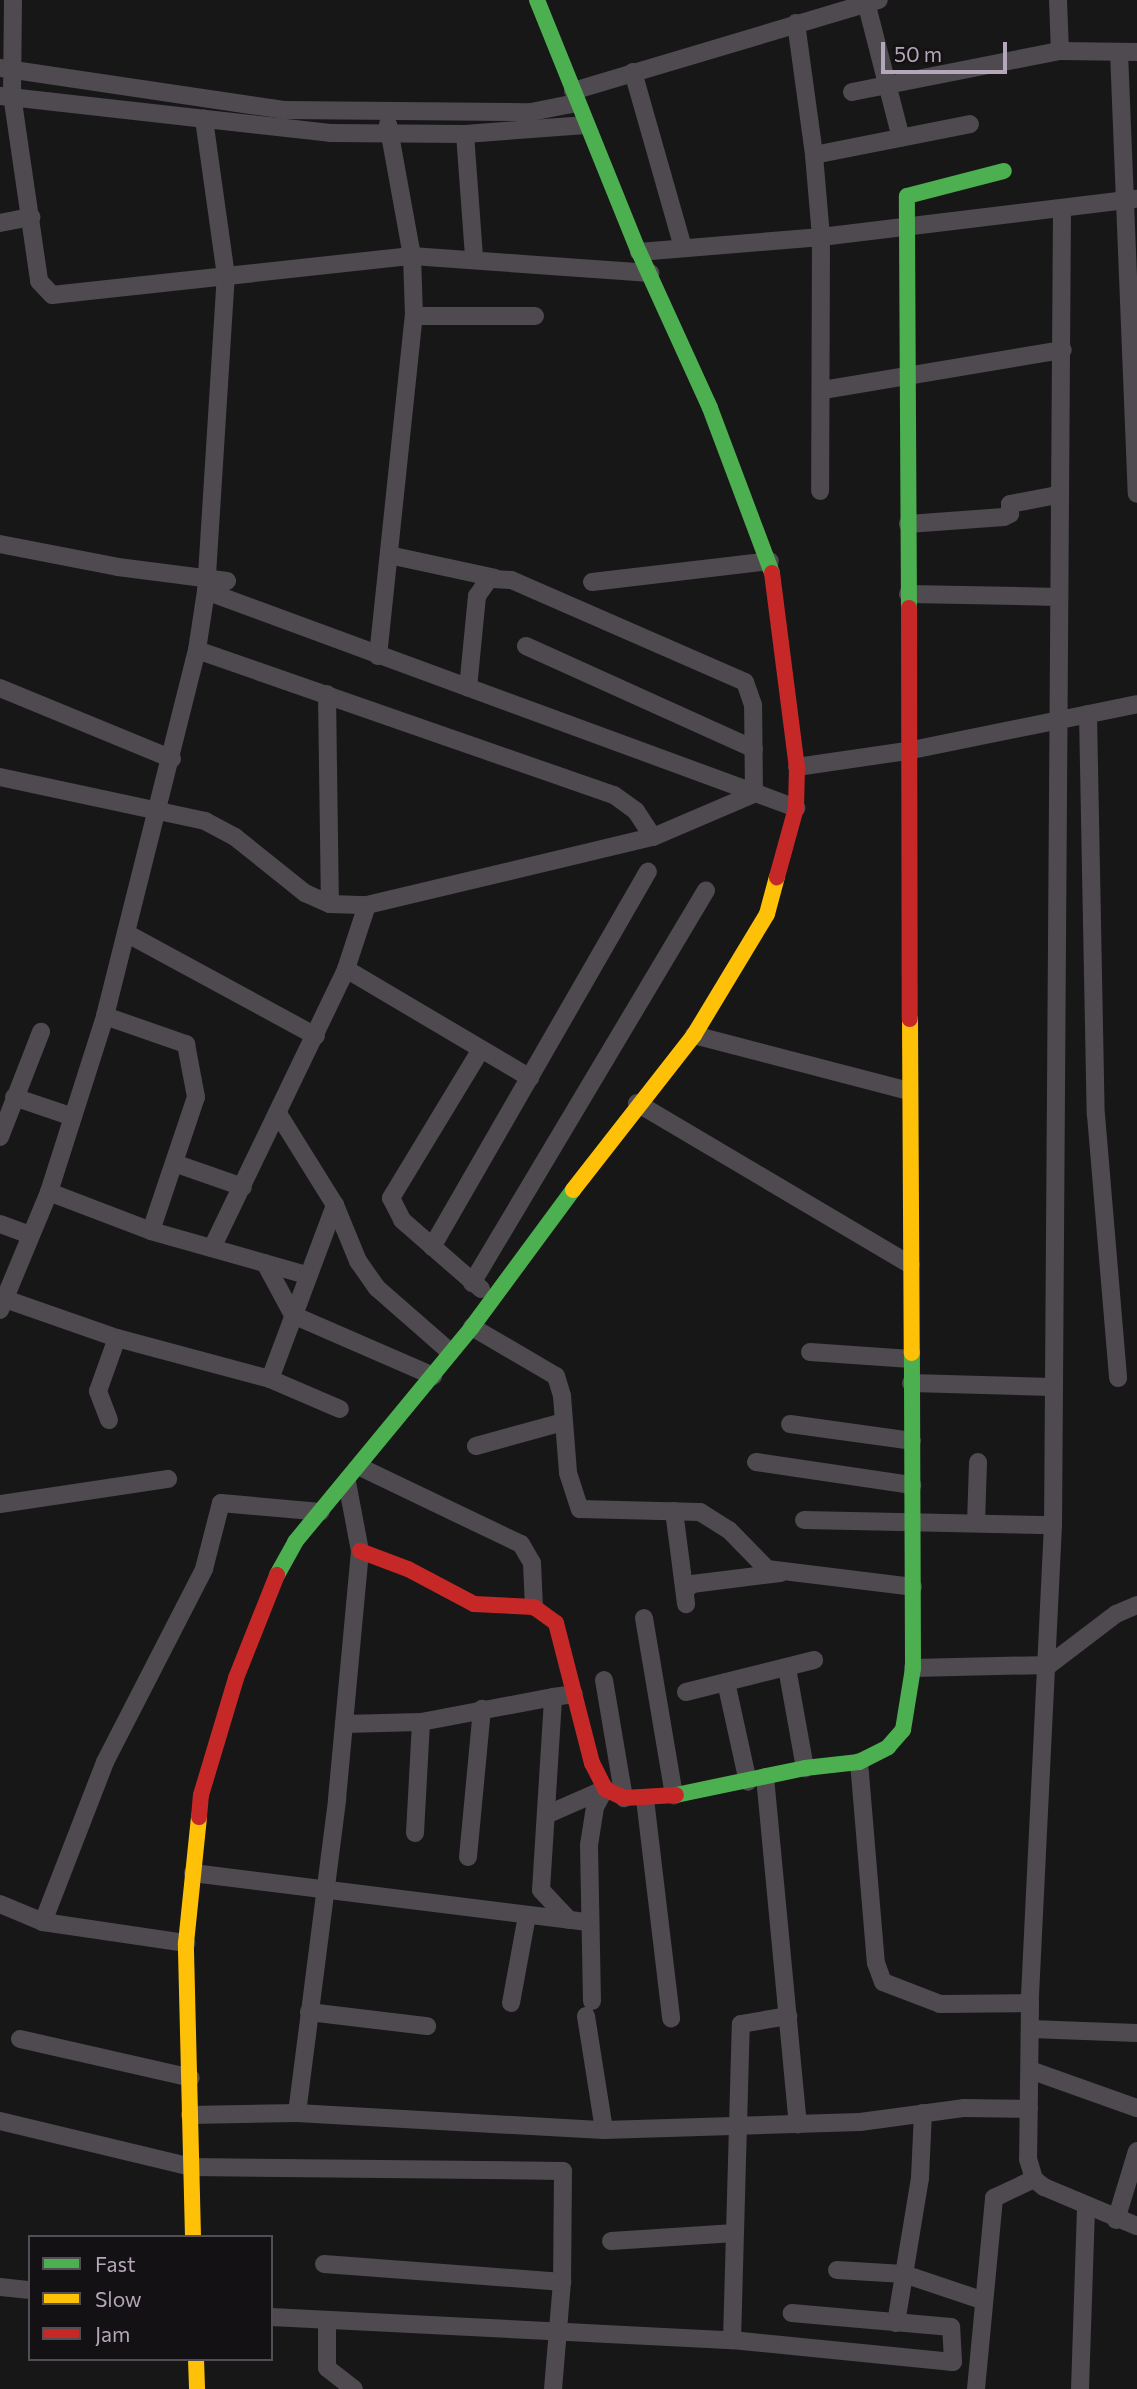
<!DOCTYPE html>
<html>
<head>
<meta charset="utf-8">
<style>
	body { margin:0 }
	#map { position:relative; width:1137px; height:2389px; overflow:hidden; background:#171717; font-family:Commissioner,sans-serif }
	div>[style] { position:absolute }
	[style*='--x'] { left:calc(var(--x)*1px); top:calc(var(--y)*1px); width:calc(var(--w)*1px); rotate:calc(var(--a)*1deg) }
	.street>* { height:18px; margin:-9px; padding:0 9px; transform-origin:9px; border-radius:9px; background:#4e4a50 }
	.fast>* { height:16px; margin:-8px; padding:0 8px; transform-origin:8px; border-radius:8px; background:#4caf50 }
	.slow>* { height:16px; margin:-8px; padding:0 8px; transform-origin:8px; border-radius:8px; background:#ffc107 }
	.jam>* { height:16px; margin:-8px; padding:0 8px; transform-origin:8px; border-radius:8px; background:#c62828 }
	span { translate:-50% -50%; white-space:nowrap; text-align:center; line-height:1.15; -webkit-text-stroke:7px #131113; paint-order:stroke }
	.legend { position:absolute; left:28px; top:2235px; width:245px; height:126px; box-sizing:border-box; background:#131113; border:2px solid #534d55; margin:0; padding:9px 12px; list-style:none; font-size:21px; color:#b4a7b9 }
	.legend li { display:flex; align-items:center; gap:14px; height:35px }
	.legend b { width:35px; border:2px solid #534d55 }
	.scale { position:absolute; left:881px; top:42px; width:126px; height:32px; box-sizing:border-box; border:4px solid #b4a7b9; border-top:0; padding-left:9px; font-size:21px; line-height:24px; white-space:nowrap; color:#b4a7b9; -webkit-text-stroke:5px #131113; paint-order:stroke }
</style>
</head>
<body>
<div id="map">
	<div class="street">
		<div style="--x:13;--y:0;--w:95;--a:90.6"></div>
		<div style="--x:12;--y:95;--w:188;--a:81.7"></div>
		<div style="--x:39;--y:281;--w:19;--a:47"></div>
		<div style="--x:52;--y:295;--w:362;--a:-6.2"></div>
		<div style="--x:412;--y:256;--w:239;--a:4.1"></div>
		<div style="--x:1058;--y:0;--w:51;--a:87.8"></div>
		<div style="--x:866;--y:2;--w:140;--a:75.6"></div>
		<div style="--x:796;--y:23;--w:133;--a:82.2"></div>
		<div style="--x:814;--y:155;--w:159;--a:-11.2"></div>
		<div style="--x:1119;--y:52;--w:442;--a:87.7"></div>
		<div style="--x:0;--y:68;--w:287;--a:8.4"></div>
		<div style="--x:284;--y:110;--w:247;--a:0.5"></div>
		<div style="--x:531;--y:112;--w:47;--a:-11.1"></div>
		<div style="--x:633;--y:72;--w:183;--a:74.1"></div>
		<div style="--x:573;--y:91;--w:319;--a:-16.6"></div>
		<div style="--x:852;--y:92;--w:212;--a:-11.2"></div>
		<div style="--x:1060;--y:51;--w:77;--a:0.7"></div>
		<div style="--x:1;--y:96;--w:331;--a:6.4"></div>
		<div style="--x:330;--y:133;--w:135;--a:0.4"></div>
		<div style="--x:465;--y:134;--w:121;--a:-4.3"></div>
		<div style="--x:465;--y:134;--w:124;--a:85.8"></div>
		<div style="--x:814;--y:155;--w:82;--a:85.1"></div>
		<div style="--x:821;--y:237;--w:254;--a:90.2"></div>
		<div style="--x:1062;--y:208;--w:1317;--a:90.39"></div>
		<div style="--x:1053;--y:1525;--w:479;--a:92.8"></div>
		<div style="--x:1030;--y:2003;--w:156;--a:90.7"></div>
		<div style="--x:1028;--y:2159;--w:21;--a:73"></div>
		<div style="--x:1034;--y:2179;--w:13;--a:39"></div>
		<div style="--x:1044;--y:2187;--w:101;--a:22.8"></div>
		<div style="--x:0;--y:223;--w:32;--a:-11"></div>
		<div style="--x:639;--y:252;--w:183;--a:-4.7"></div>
		<div style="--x:821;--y:237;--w:318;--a:-6.9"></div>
		<div style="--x:414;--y:316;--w:121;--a:0"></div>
		<div style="--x:823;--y:390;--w:243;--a:-9.5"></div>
		<div style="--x:908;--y:524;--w:96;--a:-4.2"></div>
		<div style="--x:1004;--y:517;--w:7;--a:-27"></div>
		<div style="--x:1010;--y:514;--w:10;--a:-90"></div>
		<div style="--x:1010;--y:504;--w:48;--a:-10.8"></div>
		<div style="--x:0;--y:544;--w:120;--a:11"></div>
		<div style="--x:118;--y:567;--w:110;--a:7.3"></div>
		<div style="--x:389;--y:555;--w:108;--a:12.2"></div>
		<div style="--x:592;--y:582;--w:179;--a:-6.7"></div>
		<div style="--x:206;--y:591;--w:629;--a:20.19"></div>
		<div style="--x:908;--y:594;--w:151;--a:1.1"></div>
		<div style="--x:526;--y:646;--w:250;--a:24.3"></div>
		<div style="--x:197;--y:650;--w:441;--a:19.2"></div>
		<div style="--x:614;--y:795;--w:27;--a:36"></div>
		<div style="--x:636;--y:811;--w:31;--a:57"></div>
		<div style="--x:378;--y:656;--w:342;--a:-84"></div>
		<div style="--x:414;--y:316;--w:60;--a:-91.9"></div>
		<div style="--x:412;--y:256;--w:134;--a:-100.3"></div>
		<div style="--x:0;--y:688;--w:186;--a:22.4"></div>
		<div style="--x:327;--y:694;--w:210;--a:89.2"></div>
		<div style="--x:1088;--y:714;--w:401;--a:88.9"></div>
		<div style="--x:1096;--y:1115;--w:264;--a:85.2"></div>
		<div style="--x:797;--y:767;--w:111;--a:-8.3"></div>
		<div style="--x:907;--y:751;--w:235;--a:-11.5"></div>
		<div style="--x:0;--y:777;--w:210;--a:12.1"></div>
		<div style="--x:205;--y:821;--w:34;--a:28"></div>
		<div style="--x:235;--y:837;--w:90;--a:38.7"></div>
		<div style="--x:305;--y:893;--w:27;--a:24"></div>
		<div style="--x:330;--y:904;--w:37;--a:2"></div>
		<div style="--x:367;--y:905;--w:294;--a:-13.4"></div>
		<div style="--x:653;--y:837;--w:110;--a:-23.1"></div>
		<div style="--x:754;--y:794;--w:89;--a:-90.6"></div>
		<div style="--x:753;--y:705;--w:24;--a:-109"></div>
		<div style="--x:745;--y:682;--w:255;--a:-156.4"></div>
		<div style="--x:511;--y:580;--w:22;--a:-177"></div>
		<div style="--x:489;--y:579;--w:21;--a:125"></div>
		<div style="--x:477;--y:596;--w:92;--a:95.6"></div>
		<div style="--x:126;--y:933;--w:216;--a:28.5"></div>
		<div style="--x:346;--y:969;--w:214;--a:30.6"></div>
		<div style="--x:105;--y:1016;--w:86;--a:19.1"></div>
		<div style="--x:186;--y:1044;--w:54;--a:79.3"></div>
		<div style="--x:196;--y:1097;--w:141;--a:108.6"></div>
		<div style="--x:694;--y:1035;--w:222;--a:14.6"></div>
		<div style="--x:480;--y:1051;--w:172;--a:121.2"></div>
		<div style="--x:391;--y:1198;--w:25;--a:63"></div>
		<div style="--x:402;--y:1220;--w:105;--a:41.1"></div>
		<div style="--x:14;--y:1097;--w:62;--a:18.7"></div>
		<div style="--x:637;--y:1103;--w:318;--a:30.6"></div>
		<div style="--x:0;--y:1137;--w:113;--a:-68.7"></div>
		<div style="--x:174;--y:1163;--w:73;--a:19.2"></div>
		<div style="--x:49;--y:1192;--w:109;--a:20.9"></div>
		<div style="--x:151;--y:1231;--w:161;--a:15.8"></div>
		<div style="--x:335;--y:1205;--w:61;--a:67.7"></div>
		<div style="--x:358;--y:1261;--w:33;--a:55"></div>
		<div style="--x:377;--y:1288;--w:97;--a:41.2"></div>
		<div style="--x:0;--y:1224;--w:32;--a:20"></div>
		<div style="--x:432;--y:1247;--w:433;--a:-60.1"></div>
		<div style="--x:212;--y:1248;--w:310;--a:-64.3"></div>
		<div style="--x:346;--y:969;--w:67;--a:-71.8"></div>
		<div style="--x:265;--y:1263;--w:59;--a:61.7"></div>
		<div style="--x:293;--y:1315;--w:153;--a:23.5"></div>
		<div style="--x:472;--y:1283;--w:457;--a:-59.2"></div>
		<div style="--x:5;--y:1299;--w:119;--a:19.2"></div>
		<div style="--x:117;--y:1338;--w:158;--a:15"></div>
		<div style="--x:270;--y:1379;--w:76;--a:23.2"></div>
		<div style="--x:0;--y:1310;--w:128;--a:-67.4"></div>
		<div style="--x:49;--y:1192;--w:185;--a:-72.3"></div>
		<div style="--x:105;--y:1016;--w:377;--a:-75.9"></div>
		<div style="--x:197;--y:650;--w:60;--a:-81.3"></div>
		<div style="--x:206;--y:591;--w:316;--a:-86.4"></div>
		<div style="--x:226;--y:276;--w:159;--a:-98"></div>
		<div style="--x:472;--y:1327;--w:97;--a:30.3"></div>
		<div style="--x:556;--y:1376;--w:21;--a:73"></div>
		<div style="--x:562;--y:1396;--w:77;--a:85.5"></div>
		<div style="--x:568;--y:1473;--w:38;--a:72"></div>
		<div style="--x:580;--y:1509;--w:120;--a:1.4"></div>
		<div style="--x:700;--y:1512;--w:34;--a:32"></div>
		<div style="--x:729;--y:1530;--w:54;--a:45.7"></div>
		<div style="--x:767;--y:1569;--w:147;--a:7"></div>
		<div style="--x:810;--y:1352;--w:101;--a:4"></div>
		<div style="--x:270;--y:1379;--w:186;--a:-69.5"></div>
		<div style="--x:335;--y:1205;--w:106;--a:-121.9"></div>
		<div style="--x:911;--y:1383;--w:140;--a:1.6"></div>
		<div style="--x:109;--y:1420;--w:31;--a:-111"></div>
		<div style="--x:98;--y:1391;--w:56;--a:-70.3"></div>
		<div style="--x:790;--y:1424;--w:123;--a:7.9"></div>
		<div style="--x:476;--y:1446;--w:90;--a:-15.4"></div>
		<div style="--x:756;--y:1462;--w:158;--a:8.4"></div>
		<div style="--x:360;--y:1467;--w:178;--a:25.6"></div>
		<div style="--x:521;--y:1544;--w:22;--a:60"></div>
		<div style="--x:532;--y:1563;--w:44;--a:87.4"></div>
		<div style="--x:0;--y:1504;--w:170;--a:-8.5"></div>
		<div style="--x:674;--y:1511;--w:94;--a:82.6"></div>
		<div style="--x:804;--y:1520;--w:249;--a:1.2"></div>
		<div style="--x:976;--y:1523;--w:61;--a:-88.1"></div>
		<div style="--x:685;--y:1591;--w:10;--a:-45"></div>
		<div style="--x:692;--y:1584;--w:89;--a:-7.1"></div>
		<div style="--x:644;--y:1618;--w:180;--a:80.4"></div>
		<div style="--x:787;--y:1668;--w:102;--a:79.8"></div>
		<div style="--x:913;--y:1668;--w:136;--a:-1.3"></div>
		<div style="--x:1049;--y:1665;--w:84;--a:-37.3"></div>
		<div style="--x:1116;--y:1614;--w:23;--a:-23"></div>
		<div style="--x:604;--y:1680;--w:120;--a:80.4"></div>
		<div style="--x:726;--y:1682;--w:102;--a:77.6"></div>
		<div style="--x:686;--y:1692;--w:132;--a:-14"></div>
		<div style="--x:344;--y:1724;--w:77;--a:-1.5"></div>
		<div style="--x:421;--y:1722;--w:134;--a:-10.7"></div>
		<div style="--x:859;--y:1762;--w:202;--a:85.2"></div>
		<div style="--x:876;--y:1963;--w:20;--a:70"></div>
		<div style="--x:883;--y:1982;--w:61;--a:21.1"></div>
		<div style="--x:940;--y:2004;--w:90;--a:-0.6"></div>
		<div style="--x:765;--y:1777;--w:349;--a:84.6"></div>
		<div style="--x:645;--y:1799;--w:221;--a:83.2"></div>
		<div style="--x:546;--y:1815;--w:64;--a:-23.8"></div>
		<div style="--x:415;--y:1833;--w:111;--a:-86.9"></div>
		<div style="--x:468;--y:1857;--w:149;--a:-84.6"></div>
		<div style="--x:193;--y:1873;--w:398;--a:7.1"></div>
		<div style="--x:0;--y:1904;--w:47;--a:22.7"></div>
		<div style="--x:43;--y:1922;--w:145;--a:8.4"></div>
		<div style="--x:569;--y:1920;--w:41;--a:-133"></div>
		<div style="--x:541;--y:1890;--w:193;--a:-86.4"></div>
		<div style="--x:553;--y:1697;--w:21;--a:-8"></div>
		<div style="--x:43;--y:1922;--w:172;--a:-68.8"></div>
		<div style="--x:105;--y:1762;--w:217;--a:-62.8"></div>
		<div style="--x:204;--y:1569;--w:68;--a:-75.6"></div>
		<div style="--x:221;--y:1503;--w:100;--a:5.1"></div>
		<div style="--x:592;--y:2001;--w:156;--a:-91.1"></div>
		<div style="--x:589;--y:1845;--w:38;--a:-81"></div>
		<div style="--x:595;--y:1807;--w:21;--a:-61"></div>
		<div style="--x:511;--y:2003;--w:88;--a:-79.6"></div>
		<div style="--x:309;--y:2012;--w:119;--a:6.8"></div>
		<div style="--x:586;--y:2016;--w:115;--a:81"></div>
		<div style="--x:1031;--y:2029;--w:106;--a:2.2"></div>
		<div style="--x:20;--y:2039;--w:175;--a:12.8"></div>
		<div style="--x:1030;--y:2070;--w:114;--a:19.6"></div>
		<div style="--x:297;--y:2113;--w:317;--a:-82.7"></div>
		<div style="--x:337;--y:1799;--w:249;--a:-84.7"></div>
		<div style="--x:360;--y:1551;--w:70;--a:-100.7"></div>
		<div style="--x:190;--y:2115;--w:107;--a:-1.1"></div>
		<div style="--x:297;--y:2113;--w:307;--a:3.2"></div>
		<div style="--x:604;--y:2130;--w:256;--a:-1.8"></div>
		<div style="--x:860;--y:2122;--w:104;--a:-7.7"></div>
		<div style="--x:963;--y:2108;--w:66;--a:0.9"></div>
		<div style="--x:0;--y:2121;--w:196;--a:13.5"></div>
		<div style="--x:191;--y:2167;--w:372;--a:0.6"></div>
		<div style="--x:563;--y:2171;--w:111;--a:90.5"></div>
		<div style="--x:562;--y:2282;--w:107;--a:94.8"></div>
		<div style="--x:1116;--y:2220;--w:72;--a:-73.1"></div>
		<div style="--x:611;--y:2241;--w:124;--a:-3.7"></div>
		<div style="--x:324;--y:2264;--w:239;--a:4.3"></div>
		<div style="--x:837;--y:2270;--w:67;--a:3.4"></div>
		<div style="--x:904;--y:2274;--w:84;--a:18.6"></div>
		<div style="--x:0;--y:2287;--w:30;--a:6"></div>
		<div style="--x:271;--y:2317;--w:462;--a:2.9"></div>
		<div style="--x:732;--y:2340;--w:222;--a:5.7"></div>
		<div style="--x:953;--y:2362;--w:35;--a:-93"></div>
		<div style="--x:951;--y:2327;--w:160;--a:-175"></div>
		<div style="--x:327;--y:2323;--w:45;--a:90"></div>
		<div style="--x:327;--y:2368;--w:34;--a:38"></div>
		<div style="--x:896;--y:2323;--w:147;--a:-80.6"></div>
		<div style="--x:920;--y:2178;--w:65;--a:-87.4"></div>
		<div style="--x:732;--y:2340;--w:316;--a:-88.4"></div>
		<div style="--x:741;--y:2024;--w:48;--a:-9.7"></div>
		<div style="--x:976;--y:2389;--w:192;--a:-84.6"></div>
		<div style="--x:994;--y:2198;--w:44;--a:-25.4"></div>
		<div style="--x:1080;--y:2389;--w:184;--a:-88.1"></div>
	</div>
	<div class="fast">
		<div style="--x:537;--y:0;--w:272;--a:68"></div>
		<div style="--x:639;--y:252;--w:171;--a:65.5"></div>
		<div style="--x:710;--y:408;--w:176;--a:69.4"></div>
		<div style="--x:909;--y:608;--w:412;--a:-90.3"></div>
		<div style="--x:907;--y:196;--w:100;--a:-14.5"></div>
		<div style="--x:277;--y:1575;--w:38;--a:-61"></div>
		<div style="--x:295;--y:1542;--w:278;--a:-50.5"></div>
		<div style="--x:472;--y:1327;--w:170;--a:-53.6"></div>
		<div style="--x:676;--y:1795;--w:132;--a:-11.8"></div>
		<div style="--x:805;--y:1768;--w:54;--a:-6.3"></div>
		<div style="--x:859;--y:1762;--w:33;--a:-27"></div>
		<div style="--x:888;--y:1747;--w:23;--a:-49"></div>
		<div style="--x:903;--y:1730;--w:63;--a:-80.8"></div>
		<div style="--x:913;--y:1668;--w:315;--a:-90.2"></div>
	</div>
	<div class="slow">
		<div style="--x:910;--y:1019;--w:334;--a:89.7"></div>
		<div style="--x:573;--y:1190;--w:197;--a:-52"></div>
		<div style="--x:694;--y:1035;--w:141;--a:-58.9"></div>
		<div style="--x:767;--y:914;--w:38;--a:-75"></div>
		<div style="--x:193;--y:2237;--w:294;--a:-91.4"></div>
		<div style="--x:186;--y:1943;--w:127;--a:-84.1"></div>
		<div style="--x:196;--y:2359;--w:30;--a:88"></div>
	</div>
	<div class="jam">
		<div style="--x:772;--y:573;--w:196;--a:82.7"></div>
		<div style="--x:797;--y:767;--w:41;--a:91.4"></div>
		<div style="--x:796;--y:808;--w:72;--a:105.4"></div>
		<div style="--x:909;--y:608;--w:411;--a:89.9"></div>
		<div style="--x:360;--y:1551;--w:51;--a:20.6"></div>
		<div style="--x:408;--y:1569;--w:75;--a:27.9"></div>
		<div style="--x:474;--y:1604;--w:60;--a:2.9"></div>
		<div style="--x:534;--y:1607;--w:27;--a:36"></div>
		<div style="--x:556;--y:1623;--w:145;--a:75.6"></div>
		<div style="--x:592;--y:1763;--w:29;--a:63"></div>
		<div style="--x:605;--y:1789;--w:21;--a:25"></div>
		<div style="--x:624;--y:1798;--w:52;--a:-3.3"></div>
		<div style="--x:199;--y:1817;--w:22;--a:-85"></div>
		<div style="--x:201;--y:1795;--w:122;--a:-73.3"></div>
		<div style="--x:236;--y:1678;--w:111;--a:-68.3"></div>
	</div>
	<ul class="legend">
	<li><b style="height:9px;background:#4caf50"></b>Fast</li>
	<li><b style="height:9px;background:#ffc107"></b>Slow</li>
	<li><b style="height:9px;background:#c62828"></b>Jam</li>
	</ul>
	<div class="scale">50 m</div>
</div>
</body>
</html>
